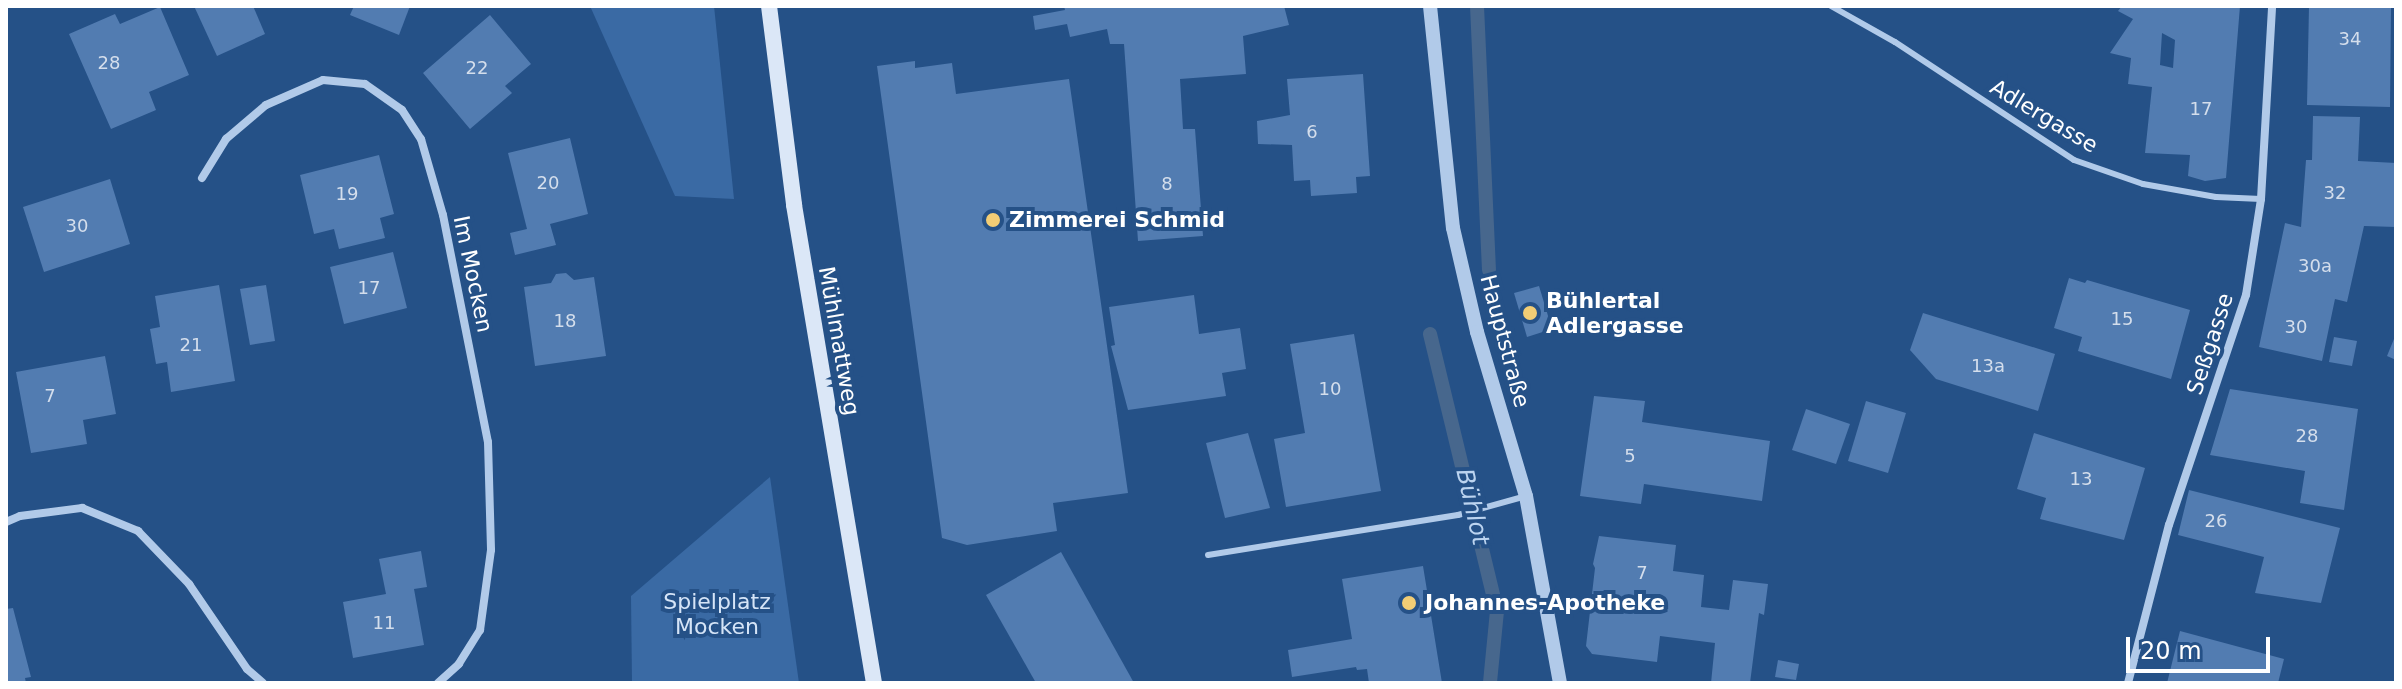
<!DOCTYPE html>
<html>
<head>
<meta charset="utf-8">
<style>
	body { margin:0 }
	#map { position:relative; width:2402px; height:689px; overflow:hidden; background:#255187; font-family:"DejaVu Sans",sans-serif }
	div>[style] { position:absolute }
	[style*='--x'] { left:calc(var(--x)*1px); top:calc(var(--y)*1px); width:calc(var(--w)*1px); rotate:calc(var(--a)*1deg) }
	.green>* { inset:0; background:#3a6aa4 }
	.stream>* { height:14px; margin:-7px; padding:0 7px; transform-origin:7px; border-radius:7px; background:#47678d }
	.building>* { inset:0; background:#527cb1 }
	.service>* { height:6px; margin:-3px; padding:0 3px; transform-origin:3px; border-radius:3px; background:#b1cae9 }
	.minor>* { height:8px; margin:-4px; padding:0 4px; transform-origin:4px; border-radius:4px; background:#b1cae9 }
	.tertiary>* { height:14px; margin:-7px; padding:0 7px; transform-origin:7px; border-radius:7px; background:#b1cae9 }
	.secondary>* { height:16px; margin:-8px; padding:0 8px; transform-origin:8px; border-radius:8px; background:#dbe7f7 }
	.dots>* { width:22px; height:22px; translate:-50% -50%; box-sizing:border-box; border:4px solid #255187; border-radius:50% }
	span { translate:-50% -50%; white-space:nowrap; text-align:center; line-height:1.15; -webkit-text-stroke:8px #255187; paint-order:stroke }
	.number-label { font-size:18px; color:#d4deec }
	.number-label span { -webkit-text-stroke-width:0 }
	.street-label { font-size:22px; color:#fff }
	.poi-label { font-size:22px; color:#fff; font-weight:700 }
	.left { translate:0 -50%; text-align:left }
	.park-label { font-size:22px; color:#d5e4f7 }
	.water-label { font-size:24px; color:#bcd4f0; font-style:italic }
	.frame { position:absolute; inset:0; border:8px solid #fff; pointer-events:none }
	.scale { position:absolute; left:2126px; top:637px; width:144px; height:36px; box-sizing:border-box; border:4px solid #fff; border-top:0; padding-left:10px; font-size:24px; line-height:28px; white-space:nowrap; color:#fff; -webkit-text-stroke:6px #255187; paint-order:stroke }
</style>
</head>
<body>
<div id="map">
	<div class="green">
		<div style="clip-path:polygon(590px 6px,714px 6px,734px 199px,675px 196px)"></div>
		<div style="clip-path:polygon(770px 477px,799px 683px,632px 683px,631px 596px)"></div>
	</div>
	<div class="stream">
		<div style="--x:1477;--y:6;--w:264;--a:87.4"></div>
		<div style="--x:1430;--y:334;--w:285;--a:76.4"></div>
		<div style="--x:1497;--y:611;--w:72;--a:95.6"></div>
	</div>
	<div class="building">
		<div style="clip-path:polygon(194px 6px,253px 6px,265px 34px,217px 56px)"></div>
		<div style="clip-path:polygon(354px 6px,410px 6px,399px 35px,350px 15px)"></div>
		<div style="clip-path:polygon(1064px 6px,1284px 6px,1289px 25px,1243px 36px,1246px 74px,1180px 79px,1183px 129px,1195px 129px,1203px 236px,1138px 241px,1124px 44px,1110px 44px,1107px 29px,1070px 37px,1067px 24px,1035px 30px,1033px 16px,1065px 10px)"></div>
		<div style="clip-path:polygon(evenodd,2122px 6px,2240px 6px,2226px 178px,2205px 181px,2188px 176px,2190px 155px,2145px 153px,2152px 87px,2128px 84px,2131px 58px,2110px 53px,2133px 19px,2118px 11px,2122px 6px,2162px 33px,2175px 40px,2173px 68px,2160px 65px,2162px 33px)"></div>
		<div style="clip-path:polygon(2309px 6px,2391px 6px,2390px 107px,2307px 105px)"></div>
		<div style="clip-path:polygon(160px 7px,189px 75px,149px 92px,156px 110px,111px 129px,69px 34px,115px 14px,120px 24px)"></div>
		<div style="clip-path:polygon(490px 15px,531px 64px,505px 86px,512px 93px,470px 129px,423px 73px)"></div>
		<div style="clip-path:polygon(915px 61px,915px 68px,952px 63px,956px 94px,1069px 79px,1128px 493px,1053px 503px,1057px 531px,967px 545px,942px 538px,877px 66px)"></div>
		<div style="clip-path:polygon(1363px 74px,1370px 176px,1356px 177px,1357px 193px,1311px 196px,1310px 180px,1294px 181px,1292px 145px,1258px 144px,1257px 121px,1290px 115px,1287px 79px)"></div>
		<div style="clip-path:polygon(2313px 116px,2360px 117px,2358px 161px,2396px 163px,2396px 227px,2364px 226px,2347px 302px,2335px 299px,2322px 361px,2259px 347px,2285px 223px,2301px 227px,2306px 160px,2312px 160px)"></div>
		<div style="clip-path:polygon(570px 138px,588px 214px,550px 224px,556px 245px,515px 255px,510px 233px,527px 229px,508px 153px)"></div>
		<div style="clip-path:polygon(379px 155px,394px 214px,380px 218px,385px 238px,339px 249px,334px 229px,314px 234px,300px 175px)"></div>
		<div style="clip-path:polygon(110px 179px,130px 244px,44px 272px,23px 207px)"></div>
		<div style="clip-path:polygon(393px 252px,407px 308px,344px 324px,330px 267px)"></div>
		<div style="clip-path:polygon(566px 273px,574px 280px,594px 277px,606px 356px,535px 366px,524px 287px,551px 283px,556px 274px)"></div>
		<div style="clip-path:polygon(2069px 278px,2085px 283px,2087px 280px,2190px 310px,2171px 379px,2078px 351px,2082px 337px,2054px 328px)"></div>
		<div style="clip-path:polygon(219px 285px,235px 381px,171px 392px,167px 362px,156px 364px,150px 329px,160px 327px,155px 296px)"></div>
		<div style="clip-path:polygon(266px 285px,275px 341px,250px 345px,240px 289px)"></div>
		<div style="clip-path:polygon(1539px 286px,1552px 329px,1527px 337px,1514px 293px)"></div>
		<div style="clip-path:polygon(1194px 295px,1199px 334px,1240px 328px,1246px 369px,1222px 373px,1226px 396px,1128px 410px,1111px 346px,1115px 345px,1109px 307px)"></div>
		<div style="clip-path:polygon(1923px 313px,2055px 354px,2038px 411px,1936px 379px,1910px 350px)"></div>
		<div style="clip-path:polygon(1354px 334px,1381px 491px,1286px 507px,1274px 439px,1305px 433px,1290px 344px)"></div>
		<div style="clip-path:polygon(2396px 334px,2396px 360px,2387px 356px)"></div>
		<div style="clip-path:polygon(2334px 337px,2357px 341px,2352px 366px,2329px 362px)"></div>
		<div style="clip-path:polygon(105px 356px,116px 414px,83px 420px,87px 444px,31px 453px,16px 372px)"></div>
		<div style="clip-path:polygon(2230px 389px,2358px 409px,2344px 510px,2300px 503px,2305px 471px,2210px 455px)"></div>
		<div style="clip-path:polygon(1594px 396px,1645px 401px,1642px 422px,1770px 441px,1762px 501px,1644px 484px,1641px 504px,1580px 496px)"></div>
		<div style="clip-path:polygon(1866px 401px,1906px 413px,1888px 473px,1848px 461px)"></div>
		<div style="clip-path:polygon(1806px 409px,1850px 424px,1836px 464px,1792px 450px)"></div>
		<div style="clip-path:polygon(1248px 433px,1270px 508px,1225px 518px,1206px 443px)"></div>
		<div style="clip-path:polygon(2034px 433px,2145px 468px,2124px 540px,2040px 519px,2046px 498px,2017px 489px)"></div>
		<div style="clip-path:polygon(2189px 490px,2340px 528px,2321px 603px,2255px 593px,2264px 557px,2178px 535px)"></div>
		<div style="clip-path:polygon(1599px 536px,1676px 545px,1673px 571px,1704px 575px,1701px 607px,1729px 610px,1733px 580px,1768px 584px,1764px 615px,1759px 613px,1750px 683px,1711px 683px,1715px 643px,1660px 636px,1657px 662px,1592px 654px,1586px 646px,1595px 568px,1593px 564px)"></div>
		<div style="clip-path:polygon(421px 551px,427px 587px,414px 589px,424px 645px,353px 658px,343px 602px,386px 594px,379px 559px)"></div>
		<div style="clip-path:polygon(1061px 552px,1134px 683px,1036px 683px,986px 595px)"></div>
		<div style="clip-path:polygon(1423px 566px,1442px 683px,1369px 683px,1367px 669px,1357px 670px,1356px 667px,1292px 677px,1288px 650px,1352px 639px,1342px 579px)"></div>
		<div style="clip-path:polygon(13px 608px,31px 677px,25px 678px,26px 683px,6px 683px,6px 609px)"></div>
		<div style="clip-path:polygon(2180px 631px,2284px 659px,2278px 683px,2167px 683px)"></div>
		<div style="clip-path:polygon(1778px 660px,1799px 664px,1796px 680px,1775px 677px)"></div>
	</div>
	<div class="service">
		<div style="--x:1831;--y:6;--w:73;--a:29.4"></div>
		<div style="--x:1895;--y:42;--w:214;--a:33.4"></div>
		<div style="--x:2074;--y:160;--w:73;--a:19.2"></div>
		<div style="--x:2143;--y:184;--w:74;--a:10.1"></div>
		<div style="--x:2216;--y:197;--w:45;--a:2.5"></div>
		<div style="--x:1208;--y:555;--w:253;--a:-9.1"></div>
		<div style="--x:1458;--y:515;--w:71;--a:-15.6"></div>
	</div>
	<div class="minor">
		<div style="--x:202;--y:178;--w:46;--a:-58.4"></div>
		<div style="--x:226;--y:139;--w:52;--a:-40.4"></div>
		<div style="--x:266;--y:105;--w:62;--a:-23.7"></div>
		<div style="--x:323;--y:80;--w:42;--a:5.4"></div>
		<div style="--x:365;--y:84;--w:45;--a:35.1"></div>
		<div style="--x:402;--y:110;--w:35;--a:57"></div>
		<div style="--x:421;--y:139;--w:79;--a:73.9"></div>
		<div style="--x:443;--y:215;--w:231;--a:78.8"></div>
		<div style="--x:488;--y:442;--w:108;--a:88.4"></div>
		<div style="--x:491;--y:550;--w:81;--a:97.8"></div>
		<div style="--x:480;--y:630;--w:40;--a:122"></div>
		<div style="--x:459;--y:664;--w:28;--a:138"></div>
		<div style="--x:6;--y:522;--w:15;--a:-23"></div>
		<div style="--x:20;--y:516;--w:63;--a:-7.4"></div>
		<div style="--x:82;--y:508;--w:61;--a:22.3"></div>
		<div style="--x:138;--y:531;--w:74;--a:46.1"></div>
		<div style="--x:189;--y:584;--w:103;--a:55.7"></div>
		<div style="--x:247;--y:669;--w:21;--a:41"></div>
		<div style="--x:2128;--y:683;--w:163;--a:-75.5"></div>
		<div style="--x:2169;--y:525;--w:243;--a:-71.5"></div>
		<div style="--x:2246;--y:295;--w:97;--a:-81.1"></div>
		<div style="--x:2261;--y:199;--w:193;--a:-86.7"></div>
	</div>
	<div class="tertiary">
		<div style="--x:1430;--y:6;--w:223;--a:84.1"></div>
		<div style="--x:1453;--y:228;--w:107;--a:77"></div>
		<div style="--x:1477;--y:332;--w:171;--a:73.4"></div>
		<div style="--x:1526;--y:496;--w:190;--a:79.7"></div>
	</div>
	<div class="secondary">
		<div style="--x:769;--y:6;--w:201;--a:82.8"></div>
		<div style="--x:794;--y:205;--w:485;--a:80.5"></div>
	</div>
	<div class="dots">
		<div style="left:993px;top:220px;background:#f2cd75"></div>
		<div style="left:1530px;top:313px;background:#f2cd75"></div>
		<div style="left:1409px;top:603px;background:#f2cd75"></div>
	</div>
	<div class="number-label">
		<span style="left:2350px;top:39px">34</span>
		<span style="left:109px;top:63px">28</span>
		<span style="left:477px;top:68px">22</span>
		<span style="left:2201px;top:109px">17</span>
		<span style="left:1312px;top:132px">6</span>
		<span style="left:548px;top:183px">20</span>
		<span style="left:1167px;top:184px">8</span>
		<span style="left:2335px;top:193px">32</span>
		<span style="left:347px;top:194px">19</span>
		<span style="left:77px;top:226px">30</span>
		<span style="left:2315px;top:266px">30a</span>
		<span style="left:369px;top:288px">17</span>
		<span style="left:2122px;top:319px">15</span>
		<span style="left:565px;top:321px">18</span>
		<span style="left:2296px;top:327px">30</span>
		<span style="left:191px;top:345px">21</span>
		<span style="left:1988px;top:366px">13a</span>
		<span style="left:1330px;top:389px">10</span>
		<span style="left:50px;top:396px">7</span>
		<span style="left:2307px;top:436px">28</span>
		<span style="left:1630px;top:456px">5</span>
		<span style="left:2081px;top:479px">13</span>
		<span style="left:2216px;top:521px">26</span>
		<span style="left:1642px;top:573px">7</span>
		<span style="left:384px;top:623px">11</span>
	</div>
	<div class="street-label">
		<span style="left:2044px;top:116px;rotate:31deg">Adlergasse</span>
		<span style="left:473px;top:274px;rotate:78deg">Im Mocken</span>
		<span style="left:839px;top:341px;rotate:80deg">Mühlmattweg</span>
		<span style="left:1505px;top:341px;rotate:75deg">Hauptstraße</span>
		<span style="left:2210px;top:344px;rotate:-72deg">Seßgasse</span>
	</div>
	<div class="poi-label">
		<span class="left" style="left:1009px;top:220px">Zimmerei Schmid</span>
		<span class="left" style="left:1546px;top:313px">Bühlertal<br>Adlergasse</span>
		<span class="left" style="left:1425px;top:603px">Johannes-Apotheke</span>
	</div>
	<div class="park-label">
		<span style="left:717px;top:614px">Spielplatz<br>Mocken</span>
	</div>
	<div class="water-label">
		<span style="left:1472px;top:507px;rotate:77deg">Bühlot</span>
	</div>
	<div class="frame"></div>
	<div class="scale">20 m</div>
</div>
</body>
</html>
